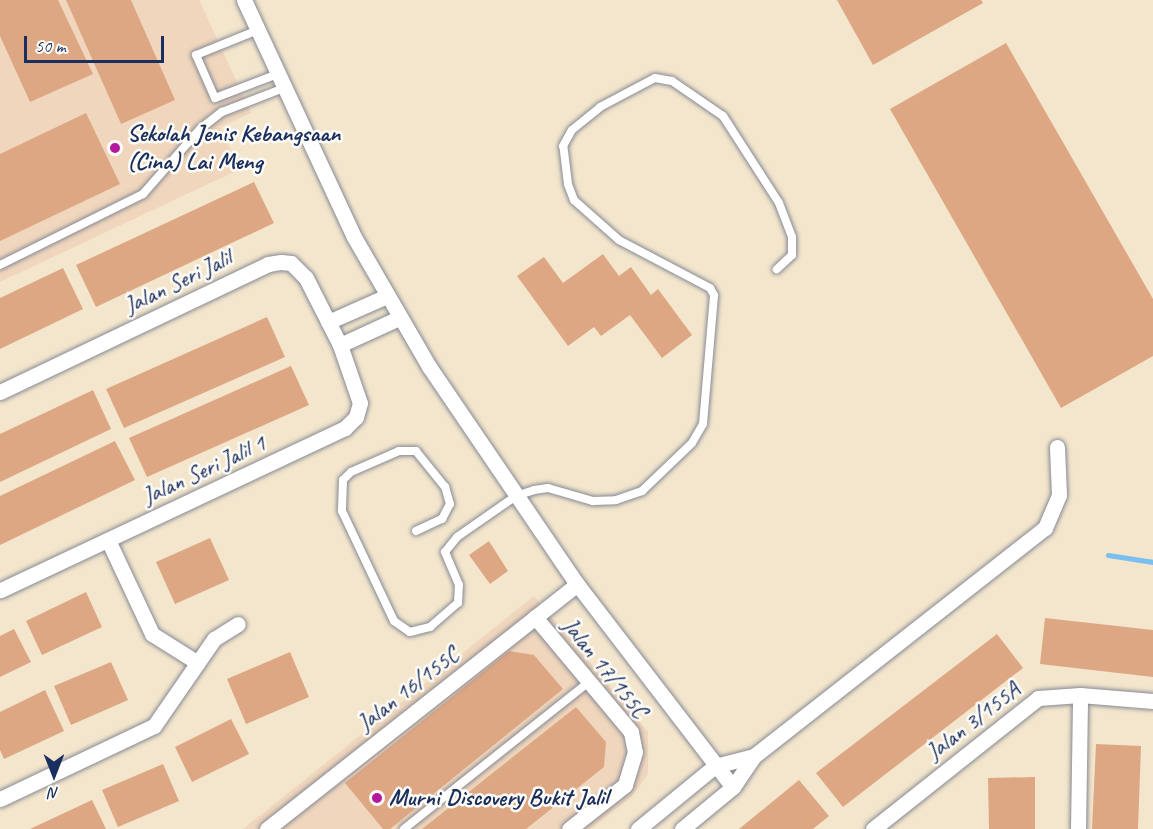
<!DOCTYPE html>
<html>
<head>
<meta charset="utf-8">
<style>
	body { margin:0 }
	#map { position:relative; width:1153px; height:829px; overflow:hidden; background:#f3e6cc; font-family:Caveat,sans-serif }
	div>[style] { position:absolute }
	[style*='--x'] { left:calc(var(--x)*1px); top:calc(var(--y)*1px); width:calc(var(--w)*1px); rotate:calc(var(--a)*1deg) }
	.built>* { inset:0; background:#f0d6bc }
	.stream>* { height:5px; margin:-2.5px; padding:0 2.5px; transform-origin:2.5px; border-radius:2.5px; background:#7bbff1 }
	.building>* { inset:0; background:#dea784 }
	.roads { filter:drop-shadow(0 0 2px #878a95) drop-shadow(0 0 2px #878a95) }
	.lane>* { height:8px; margin:-4px; padding:0 4px; transform-origin:4px; border-radius:4px; background:#fff }
	.street>* { height:15px; margin:-7.5px; padding:0 7.5px; transform-origin:7.5px; border-radius:7.5px; background:#fff }
	.dots>* { width:16px; height:16px; translate:-50% -50%; box-sizing:border-box; border:3px solid #fdfcf7; border-radius:50% }
	span { translate:-50% -50%; white-space:nowrap; text-align:center; line-height:1.15; -webkit-text-stroke:5px #fdfcf7; paint-order:stroke }
	.poi-label { font-size:24px; color:#1b2f5e; font-weight:700 }
	.left { translate:0 -50%; text-align:left }
	.street-label { font-size:24px; color:#1b2f5e }
	.north { position:absolute; left:24px; top:745px; width:60px; height:60px; -webkit-text-stroke:4px #fdfcf7; paint-order:stroke; rotate:180deg; font-size:16px; font-weight:700; line-height:24px; text-align:center; color:#1b2f5e }
	.north::after { content:''; display:block; margin:auto; width:21px; height:27px; background:#1b2f5e; clip-path:polygon(50% 0,100% 100%,50% 72%,0 100%) }
	.scale { position:absolute; left:24px; top:36px; width:140px; height:27px; box-sizing:border-box; border:3px solid #1b2f5e; border-top:0; padding-left:8px; font-size:18px; line-height:21px; white-space:nowrap; color:#1b2f5e; -webkit-text-stroke:4px #fdfcf7; paint-order:stroke }
</style>
</head>
<body>
<div id="map">
	<div class="built">
		<div style="clip-path:polygon(0 0,199px 0,251px 113px,220px 127px,240px 169px,0 282px)"></div>
		<div style="clip-path:polygon(534px 596px,648px 732px,648px 774px,631px 797px,590px 829px,243px 829px)"></div>
	</div>
	<div class="stream">
		<div style="--x:1108;--y:555;--w:46;--a:8.8"></div>
	</div>
	<div class="building">
		<div style="clip-path:polygon(0 0,58px 0,93px 74px,30px 102px,0 36px)"></div>
		<div style="clip-path:polygon(66px 0,131px 0,175px 100px,121px 124px)"></div>
		<div style="clip-path:polygon(837px 0,981px 0,983px 3px,873px 65px)"></div>
		<div style="clip-path:polygon(1006px 43px,1153px 299px,1153px 356px,1061px 408px,890px 109px)"></div>
		<div style="clip-path:polygon(86px 113px,120px 184px,0 241px,0 154px)"></div>
		<div style="clip-path:polygon(254px 182px,274px 223px,96px 307px,76px 265px)"></div>
		<div style="clip-path:polygon(603px 254px,619px 276px,631px 267px,651px 295px,658px 289px,692px 335px,662px 358px,630px 315px,601px 336px,594px 327px,568px 346px,517px 276px,544px 257px,563px 283px)"></div>
		<div style="clip-path:polygon(63px 268px,83px 309px,0 349px,0 298px)"></div>
		<div style="clip-path:polygon(267px 317px,285px 357px,124px 428px,106px 389px)"></div>
		<div style="clip-path:polygon(291px 366px,309px 405px,147px 477px,129px 438px)"></div>
		<div style="clip-path:polygon(93px 390px,111px 429px,0 482px,0 434px)"></div>
		<div style="clip-path:polygon(115px 441px,135px 480px,0 545px,0 496px)"></div>
		<div style="clip-path:polygon(210px 538px,229px 580px,175px 604px,156px 562px)"></div>
		<div style="clip-path:polygon(489px 541px,508px 571px,490px 584px,469px 555px)"></div>
		<div style="clip-path:polygon(86px 592px,102px 627px,42px 655px,26px 621px)"></div>
		<div style="clip-path:polygon(1045px 618px,1153px 630px,1153px 677px,1040px 664px)"></div>
		<div style="clip-path:polygon(14px 629px,31px 662px,0 677px,0 636px)"></div>
		<div style="clip-path:polygon(997px 634px,1023px 668px,843px 807px,816px 773px)"></div>
		<div style="clip-path:polygon(509px 651px,534px 655px,563px 689px,390px 829px,383px 829px,345px 783px)"></div>
		<div style="clip-path:polygon(290px 652px,309px 697px,246px 724px,227px 679px)"></div>
		<div style="clip-path:polygon(111px 662px,128px 700px,71px 725px,54px 686px)"></div>
		<div style="clip-path:polygon(45px 690px,64px 731px,4px 759px,0 750px,0 712px)"></div>
		<div style="clip-path:polygon(576px 707px,606px 742px,604px 767px,526px 829px,422px 829px)"></div>
		<div style="clip-path:polygon(231px 719px,249px 754px,192px 782px,175px 747px)"></div>
		<div style="clip-path:polygon(1096px 744px,1141px 746px,1138px 829px,1092px 829px)"></div>
		<div style="clip-path:polygon(163px 764px,179px 801px,118px 827px,102px 790px)"></div>
		<div style="clip-path:polygon(1035px 777px,1035px 829px,989px 829px,988px 778px)"></div>
		<div style="clip-path:polygon(799px 780px,829px 816px,813px 829px,739px 829px)"></div>
		<div style="clip-path:polygon(92px 800px,106px 829px,30px 829px,62px 814px)"></div>
	</div>
	<div class="roads">
		<div class="lane">
			<div style="--x:258;--y:30;--w:67;--a:158"></div>
			<div style="--x:196;--y:55;--w:47;--a:66.2"></div>
			<div style="--x:215;--y:98;--w:67;--a:-20.9"></div>
			<div style="--x:0;--y:265;--w:160;--a:-26.4"></div>
			<div style="--x:143;--y:194;--w:86;--a:-48.8"></div>
			<div style="--x:200;--y:129;--w:28;--a:-38"></div>
			<div style="--x:222;--y:112;--w:66;--a:-21.2"></div>
			<div style="--x:416;--y:531;--w:29;--a:-25"></div>
			<div style="--x:442;--y:519;--w:17;--a:-62"></div>
			<div style="--x:450;--y:504;--w:18;--a:-106"></div>
			<div style="--x:445;--y:487;--w:46;--a:-128.9"></div>
			<div style="--x:416;--y:451;--w:17;--a:180"></div>
			<div style="--x:399;--y:451;--w:52;--a:156.4"></div>
			<div style="--x:351;--y:472;--w:11;--a:135"></div>
			<div style="--x:343;--y:480;--w:31;--a:92"></div>
			<div style="--x:342;--y:511;--w:122;--a:64.7"></div>
			<div style="--x:394;--y:621;--w:19;--a:35"></div>
			<div style="--x:410;--y:632;--w:21;--a:-14"></div>
			<div style="--x:430;--y:627;--w:37;--a:-41"></div>
			<div style="--x:458;--y:603;--w:18;--a:-87"></div>
			<div style="--x:459;--y:585;--w:36;--a:-113"></div>
			<div style="--x:445;--y:552;--w:19;--a:-51"></div>
			<div style="--x:457;--y:537;--w:72;--a:-34.8"></div>
			<div style="--x:516;--y:496;--w:19;--a:-18"></div>
			<div style="--x:534;--y:490;--w:14;--a:-8"></div>
			<div style="--x:548;--y:488;--w:47;--a:16.1"></div>
			<div style="--x:593;--y:501;--w:23;--a:-2"></div>
			<div style="--x:616;--y:500;--w:28;--a:-19"></div>
			<div style="--x:642;--y:491;--w:69;--a:-43.8"></div>
			<div style="--x:692;--y:443;--w:22;--a:-60"></div>
			<div style="--x:703;--y:424;--w:129;--a:-85.1"></div>
			<div style="--x:714;--y:295;--w:8;--a:-120"></div>
			<div style="--x:710;--y:288;--w:103;--a:-152.2"></div>
			<div style="--x:619;--y:240;--w:60;--a:-138.4"></div>
			<div style="--x:574;--y:200;--w:17;--a:-111"></div>
			<div style="--x:568;--y:184;--w:38;--a:-97"></div>
			<div style="--x:563;--y:146;--w:18;--a:-61"></div>
			<div style="--x:572;--y:130;--w:36;--a:-39"></div>
			<div style="--x:600;--y:107;--w:62;--a:-27.8"></div>
			<div style="--x:655;--y:78;--w:17;--a:10"></div>
			<div style="--x:672;--y:81;--w:62;--a:34.5"></div>
			<div style="--x:723;--y:116;--w:103;--a:57.2"></div>
			<div style="--x:779;--y:203;--w:36;--a:69"></div>
			<div style="--x:792;--y:237;--w:18;--a:90"></div>
			<div style="--x:792;--y:255;--w:21;--a:137"></div>
			<div style="--x:404;--y:829;--w:236;--a:-38.5"></div>
		</div>
		<div class="street">
			<div style="--x:244;--y:0;--w:261;--a:65.1"></div>
			<div style="--x:354;--y:237;--w:151;--a:59.9"></div>
			<div style="--x:430;--y:368;--w:261;--a:55.8"></div>
			<div style="--x:577;--y:584;--w:256;--a:52.5"></div>
			<div style="--x:328;--y:322;--w:64;--a:-23.8"></div>
			<div style="--x:340;--y:345;--w:65;--a:-24.6"></div>
			<div style="--x:0;--y:392;--w:297;--a:-25.5"></div>
			<div style="--x:268;--y:264;--w:13;--a:-9"></div>
			<div style="--x:281;--y:262;--w:10;--a:6"></div>
			<div style="--x:291;--y:263;--w:21;--a:45"></div>
			<div style="--x:306;--y:278;--w:75;--a:63.1"></div>
			<div style="--x:340;--y:345;--w:61;--a:71"></div>
			<div style="--x:360;--y:403;--w:15;--a:106"></div>
			<div style="--x:356;--y:417;--w:16;--a:135"></div>
			<div style="--x:345;--y:428;--w:381;--a:154.8"></div>
			<div style="--x:108;--y:540;--w:104;--a:64.9"></div>
			<div style="--x:152;--y:634;--w:54;--a:32.2"></div>
			<div style="--x:535;--y:617;--w:150;--a:50.1"></div>
			<div style="--x:631;--y:732;--w:20;--a:79"></div>
			<div style="--x:635;--y:752;--w:34;--a:107"></div>
			<div style="--x:625;--y:785;--w:71;--a:141.8"></div>
			<div style="--x:0;--y:799;--w:170;--a:-25.4"></div>
			<div style="--x:154;--y:726;--w:106;--a:-55.4"></div>
			<div style="--x:214;--y:639;--w:28;--a:-32"></div>
			<div style="--x:267;--y:829;--w:395;--a:-38.3"></div>
			<div style="--x:638;--y:829;--w:99;--a:-39.3"></div>
			<div style="--x:715;--y:766;--w:40;--a:-14.4"></div>
			<div style="--x:682;--y:829;--w:66;--a:-39.5"></div>
			<div style="--x:733;--y:787;--w:37;--a:-56"></div>
			<div style="--x:754;--y:756;--w:370;--a:-38.1"></div>
			<div style="--x:1045;--y:528;--w:36;--a:-67"></div>
			<div style="--x:1059;--y:495;--w:48;--a:-92.4"></div>
			<div style="--x:873;--y:829;--w:211;--a:-38.4"></div>
			<div style="--x:1038;--y:698;--w:42;--a:-4.1"></div>
			<div style="--x:1080;--y:695;--w:73;--a:4.7"></div>
			<div style="--x:1078;--y:829;--w:134;--a:-89.1"></div>
		</div>
	</div>
	<div class="dots">
		<div style="left:115px;top:148px;background:#b5179e"></div>
		<div style="left:377px;top:798px;background:#b5179e"></div>
	</div>
	<div class="poi-label">
		<span class="left" style="left:127px;top:148px">Sekolah Jenis Kebangsaan<br>(Cina) Lai Meng</span>
		<span class="left" style="left:389px;top:798px">Murni Discovery Bukit Jalil</span>
	</div>
	<div class="street-label">
		<span style="left:178px;top:282px;rotate:-26deg">Jalan Seri Jalil</span>
		<span style="left:204px;top:470px;rotate:-25deg">Jalan Seri Jalil 1</span>
		<span style="left:605px;top:668px;rotate:51deg">Jalan 17/155C</span>
		<span style="left:408px;top:689px;rotate:-38deg">Jalan 16/155C</span>
		<span style="left:973px;top:721px;rotate:-38deg">Jalan 3/155A</span>
	</div>
	<div class="north">N</div>
	<div class="scale">50 m</div>
</div>
</body>
</html>
